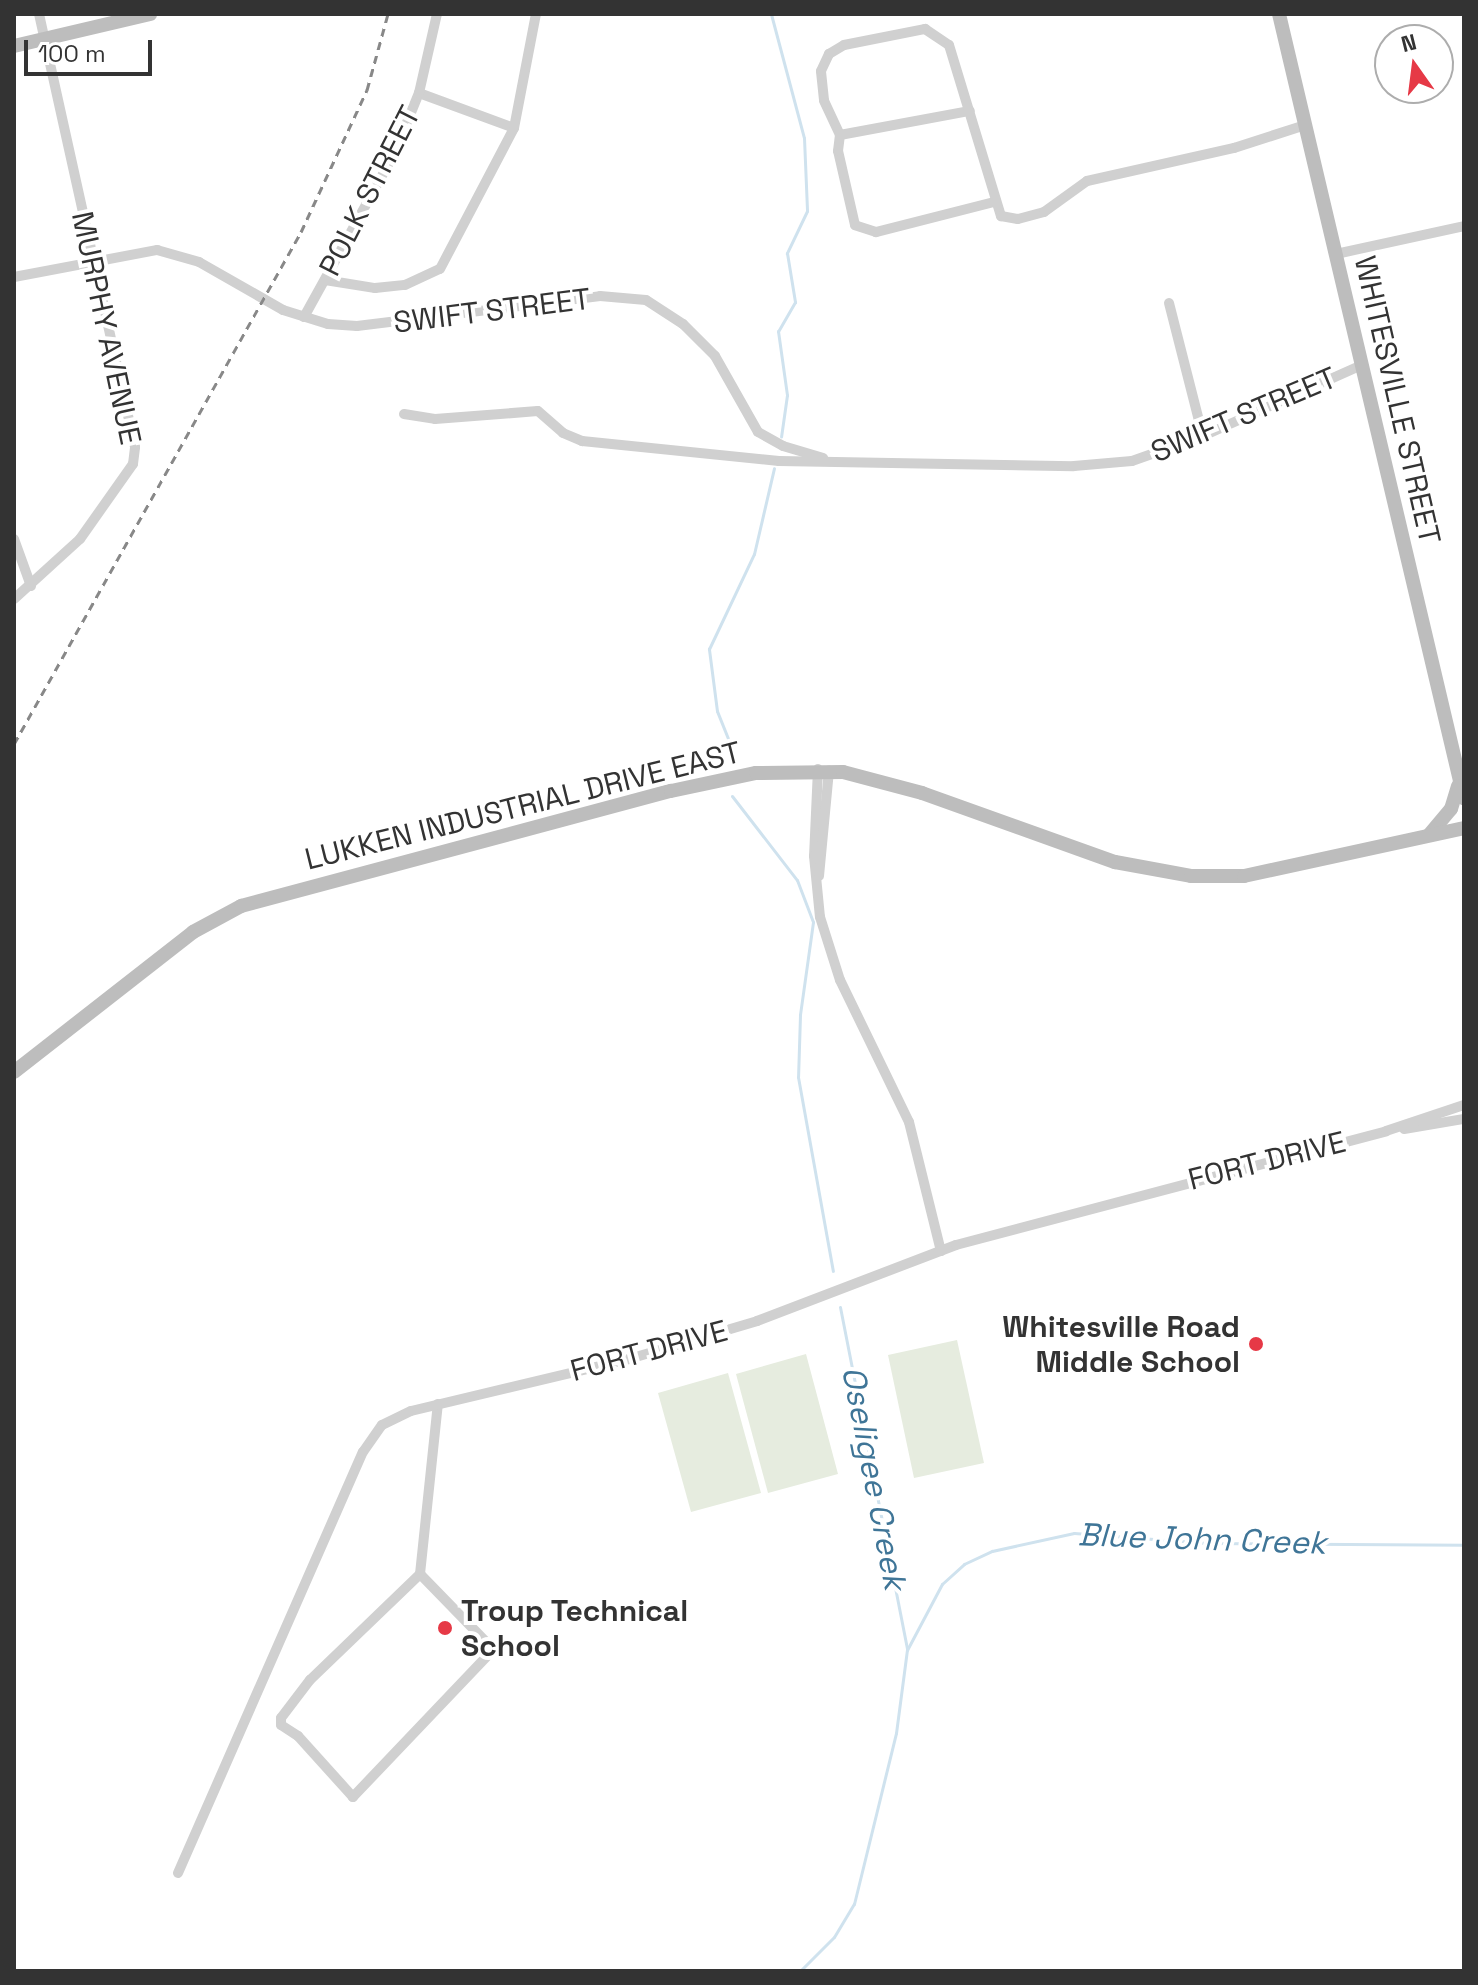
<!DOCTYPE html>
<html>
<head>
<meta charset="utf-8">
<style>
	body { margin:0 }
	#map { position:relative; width:1478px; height:1985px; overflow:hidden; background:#fff; font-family:"Space Grotesk",sans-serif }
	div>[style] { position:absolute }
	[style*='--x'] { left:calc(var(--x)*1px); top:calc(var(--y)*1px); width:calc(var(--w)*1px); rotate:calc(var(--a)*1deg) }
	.green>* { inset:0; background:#e6ecdf }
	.stream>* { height:3px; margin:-1.5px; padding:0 1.5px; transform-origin:1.5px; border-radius:1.5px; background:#cfe2ee }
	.street>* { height:10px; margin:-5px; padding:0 5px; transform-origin:5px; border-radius:5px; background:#d0d0d0 }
	.secondary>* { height:14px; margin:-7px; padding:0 7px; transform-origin:7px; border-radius:7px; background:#bdbdbd }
	.rail>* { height:3px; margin-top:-1.5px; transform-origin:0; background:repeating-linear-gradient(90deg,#888 0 8px,transparent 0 14px) }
	.dots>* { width:22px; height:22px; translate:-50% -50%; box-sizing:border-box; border:4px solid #fff; border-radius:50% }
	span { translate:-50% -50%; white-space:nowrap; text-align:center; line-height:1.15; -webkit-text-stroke:8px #fff; paint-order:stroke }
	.street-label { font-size:30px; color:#333 }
	.poi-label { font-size:30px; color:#333; font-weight:700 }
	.right { translate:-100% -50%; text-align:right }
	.left { translate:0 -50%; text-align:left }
	.water-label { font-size:32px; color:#3f7597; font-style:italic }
	.frame { position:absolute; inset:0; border:16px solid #333; pointer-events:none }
	.north { position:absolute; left:1374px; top:24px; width:80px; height:80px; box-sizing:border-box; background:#fff; border:2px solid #adadad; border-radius:50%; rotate:346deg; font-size:22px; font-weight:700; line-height:32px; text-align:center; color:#333 }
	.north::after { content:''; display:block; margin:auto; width:28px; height:36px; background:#e63946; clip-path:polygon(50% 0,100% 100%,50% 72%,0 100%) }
	.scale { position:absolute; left:24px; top:40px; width:128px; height:36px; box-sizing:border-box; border:4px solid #333; border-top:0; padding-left:10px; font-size:24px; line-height:28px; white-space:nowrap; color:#333; -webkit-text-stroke:6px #fff; paint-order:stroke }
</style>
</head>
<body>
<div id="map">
	<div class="green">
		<div style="clip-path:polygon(957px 1340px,984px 1463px,914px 1478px,888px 1355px)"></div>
		<div style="clip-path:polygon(806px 1354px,838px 1474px,768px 1493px,736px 1374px)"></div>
		<div style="clip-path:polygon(728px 1373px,761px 1493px,691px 1512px,658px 1393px)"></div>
	</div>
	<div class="stream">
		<div style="--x:771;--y:14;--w:128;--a:75.1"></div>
		<div style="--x:804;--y:138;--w:73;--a:87.6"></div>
		<div style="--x:807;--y:211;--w:47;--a:115.5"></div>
		<div style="--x:787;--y:253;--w:50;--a:80.7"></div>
		<div style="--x:795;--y:302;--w:34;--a:120"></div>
		<div style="--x:778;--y:331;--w:65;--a:82"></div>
		<div style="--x:787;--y:395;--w:42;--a:98.1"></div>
		<div style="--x:733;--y:751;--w:43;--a:-111.8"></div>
		<div style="--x:717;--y:711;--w:63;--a:-97.4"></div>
		<div style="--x:709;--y:649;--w:105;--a:-64.7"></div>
		<div style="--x:754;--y:554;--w:88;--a:-76.9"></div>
		<div style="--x:732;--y:796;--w:106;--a:52.3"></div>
		<div style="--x:797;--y:880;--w:45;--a:69.1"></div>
		<div style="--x:813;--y:922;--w:94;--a:98"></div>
		<div style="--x:800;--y:1015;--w:62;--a:91.8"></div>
		<div style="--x:798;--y:1077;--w:197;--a:79.8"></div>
		<div style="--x:840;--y:1307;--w:349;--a:78.9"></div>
		<div style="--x:800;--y:1971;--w:48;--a:-45"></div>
		<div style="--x:834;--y:1937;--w:39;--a:-59"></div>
		<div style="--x:854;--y:1904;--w:176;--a:-76.2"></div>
		<div style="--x:896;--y:1733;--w:84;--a:-82.5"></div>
		<div style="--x:907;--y:1650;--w:75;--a:-62.1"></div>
		<div style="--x:942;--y:1584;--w:30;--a:-42"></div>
		<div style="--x:964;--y:1564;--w:31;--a:-25"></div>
		<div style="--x:992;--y:1551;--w:84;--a:-12.4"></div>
		<div style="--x:1074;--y:1533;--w:133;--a:4.3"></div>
		<div style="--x:1207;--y:1543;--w:257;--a:0.4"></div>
	</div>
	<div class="street">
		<div style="--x:419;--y:93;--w:101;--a:20.2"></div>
		<div style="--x:840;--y:135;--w:132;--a:-10.5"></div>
		<div style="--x:994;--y:202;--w:122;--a:165.7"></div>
		<div style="--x:876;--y:232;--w:22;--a:-162"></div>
		<div style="--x:855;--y:225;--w:76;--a:-102.9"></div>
		<div style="--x:838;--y:151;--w:16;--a:-83"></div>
		<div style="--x:840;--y:135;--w:38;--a:-115"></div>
		<div style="--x:824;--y:100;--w:29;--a:-96"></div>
		<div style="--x:821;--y:71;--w:19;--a:-65"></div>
		<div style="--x:829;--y:54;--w:17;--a:-31"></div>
		<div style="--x:844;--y:45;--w:83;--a:-11.2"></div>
		<div style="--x:925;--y:29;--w:29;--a:34"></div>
		<div style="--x:949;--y:45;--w:179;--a:73.1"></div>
		<div style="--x:1001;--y:216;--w:17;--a:10"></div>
		<div style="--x:1018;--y:219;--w:27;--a:-15"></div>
		<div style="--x:1044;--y:212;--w:53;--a:-35.8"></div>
		<div style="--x:1087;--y:181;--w:151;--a:-12.7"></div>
		<div style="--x:1234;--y:148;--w:75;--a:-17.9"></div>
		<div style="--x:1336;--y:254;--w:131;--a:-12.3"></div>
		<div style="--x:14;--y:277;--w:146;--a:-10.7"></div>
		<div style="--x:157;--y:250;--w:44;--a:15.9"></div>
		<div style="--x:199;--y:262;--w:97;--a:29.7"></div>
		<div style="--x:283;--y:310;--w:47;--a:17.3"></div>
		<div style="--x:328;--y:324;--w:29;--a:4"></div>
		<div style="--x:357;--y:326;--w:245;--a:-7"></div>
		<div style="--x:600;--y:296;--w:46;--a:5"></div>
		<div style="--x:646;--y:300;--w:44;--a:33"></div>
		<div style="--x:683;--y:324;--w:45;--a:45"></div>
		<div style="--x:715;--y:356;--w:87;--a:60.5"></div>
		<div style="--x:758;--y:432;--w:29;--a:29"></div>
		<div style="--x:783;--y:446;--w:42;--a:16.7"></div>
		<div style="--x:325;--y:280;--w:51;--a:9.1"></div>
		<div style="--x:375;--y:288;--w:30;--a:-6"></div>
		<div style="--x:405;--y:285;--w:38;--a:-25"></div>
		<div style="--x:440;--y:269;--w:159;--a:-62.3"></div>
		<div style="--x:514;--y:128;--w:116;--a:-79.1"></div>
		<div style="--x:1169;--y:303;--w:137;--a:75.7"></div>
		<div style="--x:304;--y:317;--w:188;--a:-61.1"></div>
		<div style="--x:395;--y:152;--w:64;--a:-67.9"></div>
		<div style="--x:419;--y:93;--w:81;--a:-77.2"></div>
		<div style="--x:404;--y:414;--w:31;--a:9"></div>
		<div style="--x:435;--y:419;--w:103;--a:-4.4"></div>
		<div style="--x:538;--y:411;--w:33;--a:41"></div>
		<div style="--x:563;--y:433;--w:21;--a:23"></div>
		<div style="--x:582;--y:441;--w:198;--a:5.8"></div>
		<div style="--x:779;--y:461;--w:295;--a:1"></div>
		<div style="--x:1074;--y:466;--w:58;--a:-4.9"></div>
		<div style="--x:1132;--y:461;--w:75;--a:-19.4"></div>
		<div style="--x:1203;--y:436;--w:174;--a:-24.1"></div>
		<div style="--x:14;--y:539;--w:50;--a:70.1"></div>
		<div style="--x:14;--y:599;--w:89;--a:-42.3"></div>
		<div style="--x:80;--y:539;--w:92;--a:-54.8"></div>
		<div style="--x:133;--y:464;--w:17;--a:-83"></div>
		<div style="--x:135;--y:447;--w:444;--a:-102.5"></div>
		<div style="--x:818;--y:769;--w:87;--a:92.6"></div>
		<div style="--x:814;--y:856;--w:61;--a:84.4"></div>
		<div style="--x:820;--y:917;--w:66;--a:72.4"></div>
		<div style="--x:840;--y:980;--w:158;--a:64.1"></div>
		<div style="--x:909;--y:1122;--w:133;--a:76.1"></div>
		<div style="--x:819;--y:876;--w:106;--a:-84.6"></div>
		<div style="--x:1404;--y:1129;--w:61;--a:-9.5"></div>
		<div style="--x:420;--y:1574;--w:99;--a:45.8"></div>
		<div style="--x:489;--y:1645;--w:8;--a:83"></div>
		<div style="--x:490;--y:1653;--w:199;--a:133.6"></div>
		<div style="--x:353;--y:1797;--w:82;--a:-132"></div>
		<div style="--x:298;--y:1736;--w:20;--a:-147"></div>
		<div style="--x:281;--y:1725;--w:7;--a:-90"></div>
		<div style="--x:281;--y:1718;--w:48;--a:-52.7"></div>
		<div style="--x:310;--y:1680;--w:153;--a:-43.9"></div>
		<div style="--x:420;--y:1574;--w:171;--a:-84"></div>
		<div style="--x:178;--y:1873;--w:460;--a:-66.3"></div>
		<div style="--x:363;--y:1452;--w:33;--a:-55"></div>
		<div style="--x:382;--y:1425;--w:32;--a:-26"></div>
		<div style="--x:411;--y:1411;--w:224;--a:-13.4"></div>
		<div style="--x:629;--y:1359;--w:134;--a:-16.5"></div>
		<div style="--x:757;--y:1321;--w:213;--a:-20.9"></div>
		<div style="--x:956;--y:1245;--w:445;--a:-14.8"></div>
		<div style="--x:1386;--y:1131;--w:82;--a:-18.4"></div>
	</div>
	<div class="secondary">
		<div style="--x:1279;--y:14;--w:806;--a:76.72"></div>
		<div style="--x:14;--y:46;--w:140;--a:-13.2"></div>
		<div style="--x:1429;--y:835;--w:34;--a:-50"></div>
		<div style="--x:1451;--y:809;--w:24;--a:-73"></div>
		<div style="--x:14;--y:1072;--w:227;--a:-38"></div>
		<div style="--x:193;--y:932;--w:55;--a:-28.4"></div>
		<div style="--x:241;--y:906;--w:445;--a:-15"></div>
		<div style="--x:671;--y:791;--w:87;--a:-12"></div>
		<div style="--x:756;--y:773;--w:87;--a:-0.7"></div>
		<div style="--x:843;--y:772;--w:82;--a:14.9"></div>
		<div style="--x:922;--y:793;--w:205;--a:19.7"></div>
		<div style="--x:1115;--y:862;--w:77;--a:10.4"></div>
		<div style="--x:1191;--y:876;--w:53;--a:0"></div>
		<div style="--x:1244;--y:876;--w:225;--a:-12.3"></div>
	</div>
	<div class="rail">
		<div style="--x:14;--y:744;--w:587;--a:-60.73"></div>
		<div style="--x:301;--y:232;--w:157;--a:-65.1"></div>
		<div style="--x:367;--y:90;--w:79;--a:-74.6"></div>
	</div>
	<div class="dots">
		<div style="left:1256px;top:1344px;background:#e63946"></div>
		<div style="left:445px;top:1628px;background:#e63946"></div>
	</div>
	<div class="street-label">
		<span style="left:370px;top:191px;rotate:-63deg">POLK STREET</span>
		<span style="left:492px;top:311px;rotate:-7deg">SWIFT STREET</span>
		<span style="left:106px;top:328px;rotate:78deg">MURPHY AVENUE</span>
		<span style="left:1397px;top:400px;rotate:77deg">WHITESVILLE STREET</span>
		<span style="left:1244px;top:415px;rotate:-23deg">SWIFT STREET</span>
		<span style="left:523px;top:806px;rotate:-14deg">LUKKEN INDUSTRIAL DRIVE EAST</span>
		<span style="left:1267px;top:1161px;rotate:-14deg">FORT DRIVE</span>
		<span style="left:649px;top:1351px;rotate:-15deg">FORT DRIVE</span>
	</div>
	<div class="poi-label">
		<span class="right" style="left:1240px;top:1344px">Whitesville Road<br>Middle School</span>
		<span class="left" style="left:461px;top:1628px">Troup Technical<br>School</span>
	</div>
	<div class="water-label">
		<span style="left:874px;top:1478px;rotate:79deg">Oseligee Creek</span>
		<span style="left:1202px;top:1539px;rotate:2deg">Blue John Creek</span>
	</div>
	<div class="frame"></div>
	<div class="north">N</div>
	<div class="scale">100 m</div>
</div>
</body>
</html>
